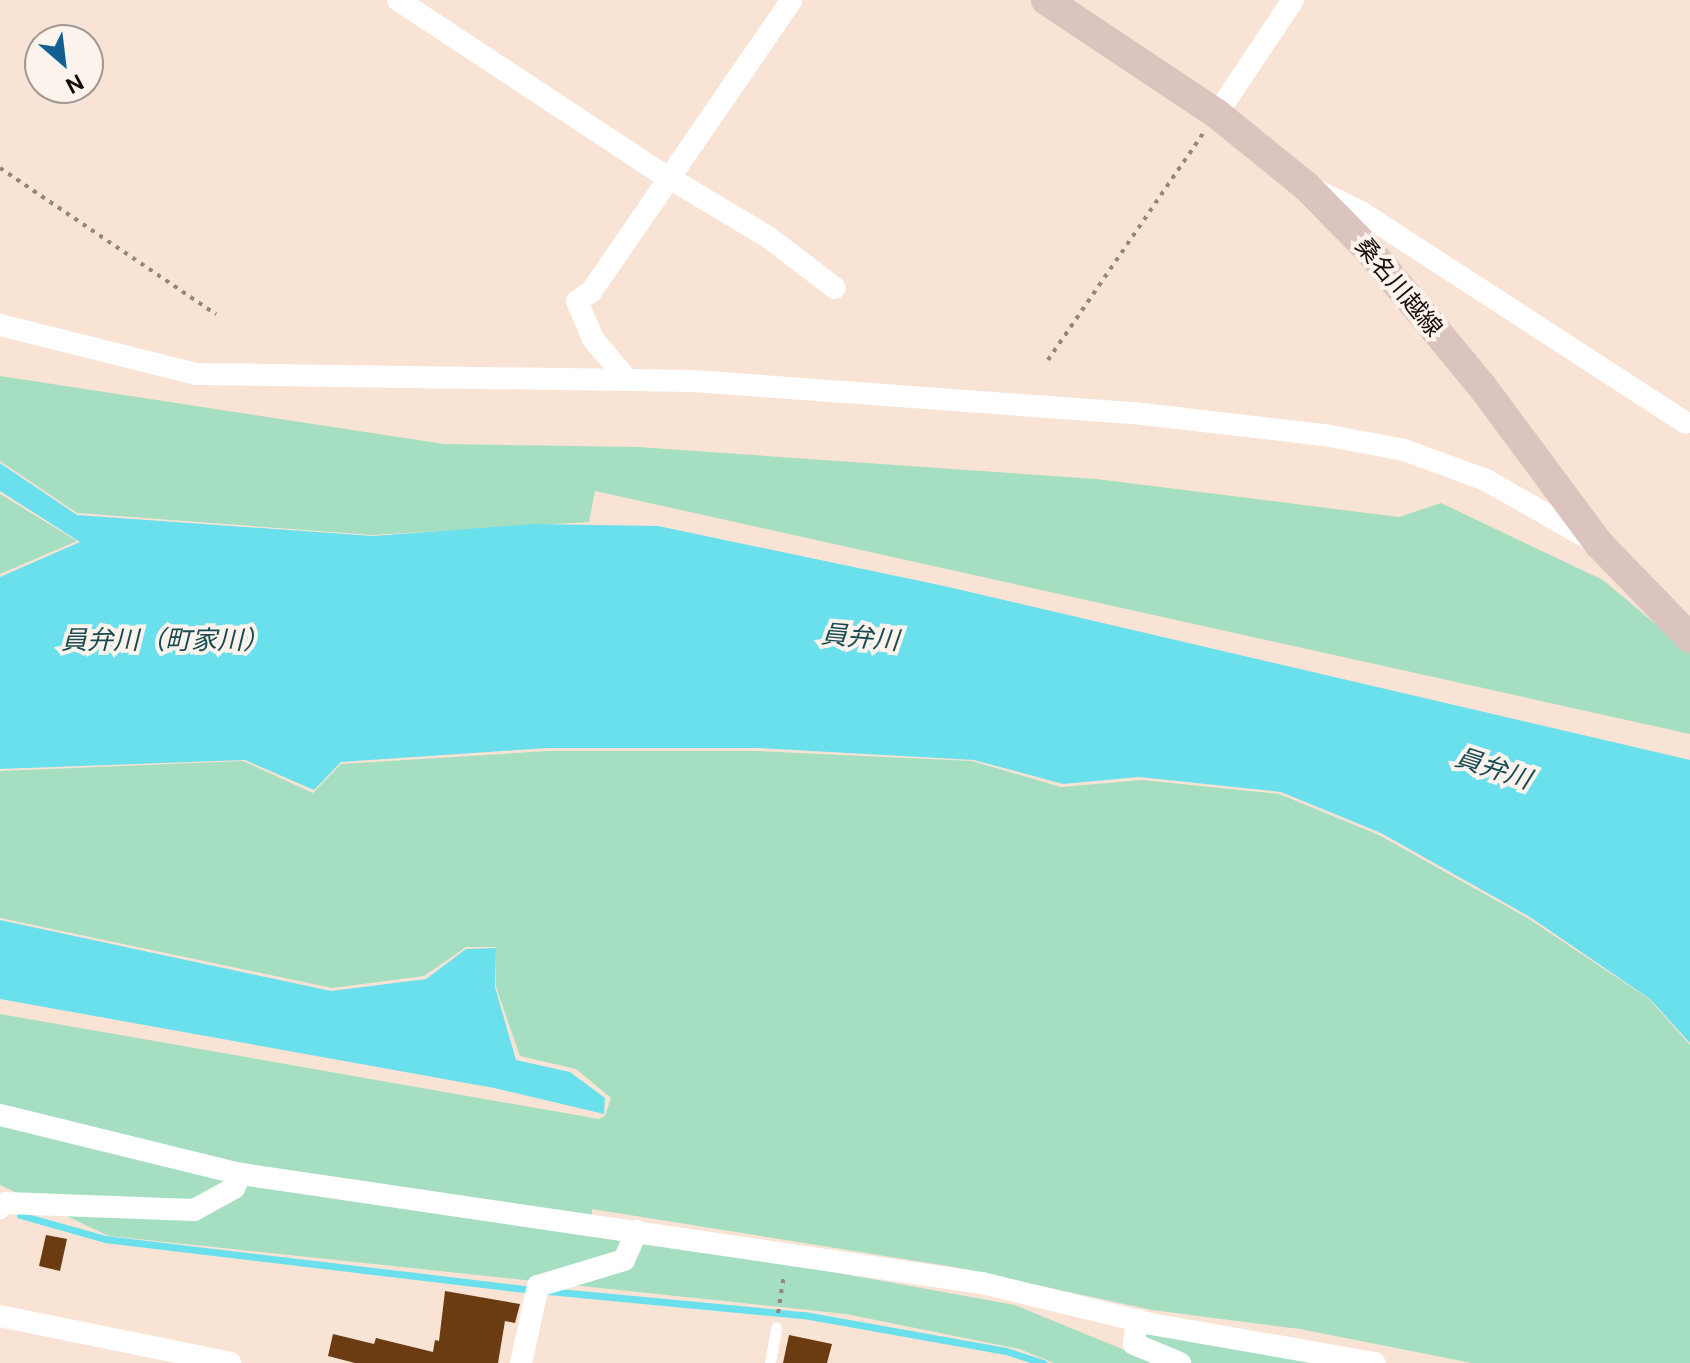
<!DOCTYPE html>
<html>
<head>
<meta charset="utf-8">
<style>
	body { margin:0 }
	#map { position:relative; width:1690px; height:1363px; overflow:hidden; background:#f9e3d4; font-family:"DM Sans","Noto Sans JP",sans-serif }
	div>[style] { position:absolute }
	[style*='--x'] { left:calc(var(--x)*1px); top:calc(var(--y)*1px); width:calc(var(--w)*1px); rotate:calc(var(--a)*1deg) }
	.green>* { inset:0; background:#a6dec1 }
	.water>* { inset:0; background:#6be0ed }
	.stream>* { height:7px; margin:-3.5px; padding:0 3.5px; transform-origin:3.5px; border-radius:3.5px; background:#6be0ed }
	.building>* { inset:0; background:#6b3c12 }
	.path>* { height:4px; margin-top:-2px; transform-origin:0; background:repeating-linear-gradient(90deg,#95867c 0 4px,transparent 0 10px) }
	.lane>* { height:11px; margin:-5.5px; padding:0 5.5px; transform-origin:5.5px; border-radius:5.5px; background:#fff }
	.street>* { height:22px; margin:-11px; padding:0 11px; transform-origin:11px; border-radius:11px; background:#fff }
	.secondary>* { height:30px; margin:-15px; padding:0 15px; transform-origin:15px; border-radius:15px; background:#dcc4be }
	span { translate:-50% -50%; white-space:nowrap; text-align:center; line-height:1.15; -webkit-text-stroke:8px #fcf3ed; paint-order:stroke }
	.street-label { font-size:24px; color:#130c08 }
	.water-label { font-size:26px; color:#184c52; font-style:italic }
	.north { position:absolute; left:24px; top:24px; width:80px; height:80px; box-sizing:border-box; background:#fcf3ed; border:2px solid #9f9791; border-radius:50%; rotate:152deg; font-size:22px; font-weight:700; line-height:32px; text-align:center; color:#130c08 }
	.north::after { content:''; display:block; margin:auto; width:28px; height:36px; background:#116092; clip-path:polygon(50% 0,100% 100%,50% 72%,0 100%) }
</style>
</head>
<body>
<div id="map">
	<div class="green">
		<div style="clip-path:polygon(0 376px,444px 444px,638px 447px,1096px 479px,1399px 517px,1441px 503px,1603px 580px,1690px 653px,1690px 734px,595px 491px,589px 522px,372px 535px,77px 513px,0 461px)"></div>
		<div style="clip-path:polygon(0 494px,77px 541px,0 574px)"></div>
		<div style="clip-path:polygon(548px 751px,757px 751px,972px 761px,1061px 787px,1142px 780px,1279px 794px,1379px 835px,1529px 919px,1649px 999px,1690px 1045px,1690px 1363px,1472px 1363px,1300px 1329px,1152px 1310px,954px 1267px,592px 1209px,591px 1228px,1015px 1305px,1156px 1363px,1054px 1363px,1019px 1349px,846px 1314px,109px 1236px,0 1185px,0 1014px,599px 1119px,605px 1116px,611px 1098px,576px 1069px,520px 1056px,496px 987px,496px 947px,466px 947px,424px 976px,332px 988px,0 918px,0 771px,243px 761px,313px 793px,341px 764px)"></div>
		<div style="clip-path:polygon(1141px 1326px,1322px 1363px,1191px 1363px,1141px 1342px)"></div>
	</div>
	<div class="water">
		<div style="clip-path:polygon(0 463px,77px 515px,373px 536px,533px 524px,658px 526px,944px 586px,1690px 760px,1690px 1043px,1650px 999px,1530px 917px,1381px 833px,1281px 792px,1139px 777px,1063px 784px,974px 760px,758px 748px,547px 748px,341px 762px,314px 790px,245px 760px,0 769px,0 577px,80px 542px,0 491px)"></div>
		<div style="clip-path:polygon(0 920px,331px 991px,426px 979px,466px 949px,496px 948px,495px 987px,516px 1060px,570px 1072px,605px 1098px,604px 1114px,494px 1088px,0 999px)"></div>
	</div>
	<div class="stream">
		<div style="--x:20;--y:1215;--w:88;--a:15.8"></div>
		<div style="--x:105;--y:1239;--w:433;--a:6.8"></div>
		<div style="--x:548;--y:1291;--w:257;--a:5.4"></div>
		<div style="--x:804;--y:1315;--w:205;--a:10.1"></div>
		<div style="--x:1006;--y:1351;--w:39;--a:18"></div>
	</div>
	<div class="building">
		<div style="clip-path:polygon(46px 1235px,67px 1239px,60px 1271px,39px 1266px)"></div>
		<div style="clip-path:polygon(445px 1291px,520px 1304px,515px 1323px,505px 1321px,498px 1363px,355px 1363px,328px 1356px,333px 1334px,374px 1344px,376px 1338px,433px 1352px,435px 1340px,439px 1341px)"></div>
		<div style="clip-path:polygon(789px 1335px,832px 1344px,827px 1363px,783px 1363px)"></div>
	</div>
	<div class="path">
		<div style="--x:0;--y:168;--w:261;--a:34.1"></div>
		<div style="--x:1048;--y:360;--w:274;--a:-55.6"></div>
		<div style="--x:778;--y:1313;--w:39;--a:-81"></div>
	</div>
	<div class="lane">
		<div style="--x:770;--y:1363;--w:36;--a:-80"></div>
	</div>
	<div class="street">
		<div style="--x:398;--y:0;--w:309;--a:33.4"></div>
		<div style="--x:656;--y:170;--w:131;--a:30.9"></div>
		<div style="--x:768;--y:237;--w:84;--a:37.3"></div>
		<div style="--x:1217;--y:114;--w:137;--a:-56.3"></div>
		<div style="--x:1318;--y:191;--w:48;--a:26"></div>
		<div style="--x:1361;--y:212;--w:387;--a:33"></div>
		<div style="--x:0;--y:325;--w:202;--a:14"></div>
		<div style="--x:196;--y:374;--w:498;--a:0.8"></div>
		<div style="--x:694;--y:381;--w:441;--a:4.2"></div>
		<div style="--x:1134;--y:413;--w:191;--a:6.6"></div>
		<div style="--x:1324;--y:435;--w:81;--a:10.6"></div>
		<div style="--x:1404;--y:450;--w:87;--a:20.1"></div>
		<div style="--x:1486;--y:480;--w:121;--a:29.7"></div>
		<div style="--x:626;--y:378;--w:51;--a:-130.2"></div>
		<div style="--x:593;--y:339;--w:41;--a:-112.8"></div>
		<div style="--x:577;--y:301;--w:17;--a:-33"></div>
		<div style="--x:591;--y:292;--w:354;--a:-55.5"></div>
		<div style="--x:0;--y:1115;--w:248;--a:13.8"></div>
		<div style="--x:241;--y:1174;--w:749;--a:8.37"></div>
		<div style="--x:982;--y:1283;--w:174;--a:13.6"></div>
		<div style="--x:1151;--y:1324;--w:227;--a:9.9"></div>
		<div style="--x:0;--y:1208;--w:8;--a:-40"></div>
		<div style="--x:6;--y:1203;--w:188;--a:2.1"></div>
		<div style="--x:194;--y:1210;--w:46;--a:-28.8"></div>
		<div style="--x:234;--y:1188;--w:16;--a:-63"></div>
		<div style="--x:0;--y:1316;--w:235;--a:11.5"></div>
		<div style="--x:1137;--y:1320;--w:24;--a:97"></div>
		<div style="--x:1134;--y:1344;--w:50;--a:22.4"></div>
		<div style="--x:521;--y:1363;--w:79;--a:-77.6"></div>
		<div style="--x:538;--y:1286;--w:90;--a:-16.8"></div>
		<div style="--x:624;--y:1260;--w:32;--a:-66"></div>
	</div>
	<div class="secondary">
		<div style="--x:1046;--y:0;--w:206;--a:33.7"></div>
		<div style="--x:1217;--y:114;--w:114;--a:39"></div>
		<div style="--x:1306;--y:186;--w:88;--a:45.5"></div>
		<div style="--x:1368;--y:249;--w:177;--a:50.3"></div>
		<div style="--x:1481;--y:385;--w:198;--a:53.4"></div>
		<div style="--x:1599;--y:544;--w:131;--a:45.9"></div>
	</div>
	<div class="street-label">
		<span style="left:1399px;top:287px;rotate:50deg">桑名川越線</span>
	</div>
	<div class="water-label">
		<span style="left:860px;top:638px;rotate:5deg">員弁川</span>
		<span style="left:165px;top:641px">員弁川（町家川）</span>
		<span style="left:1493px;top:769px;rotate:18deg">員弁川</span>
	</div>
	<div class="north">N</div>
</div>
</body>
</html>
